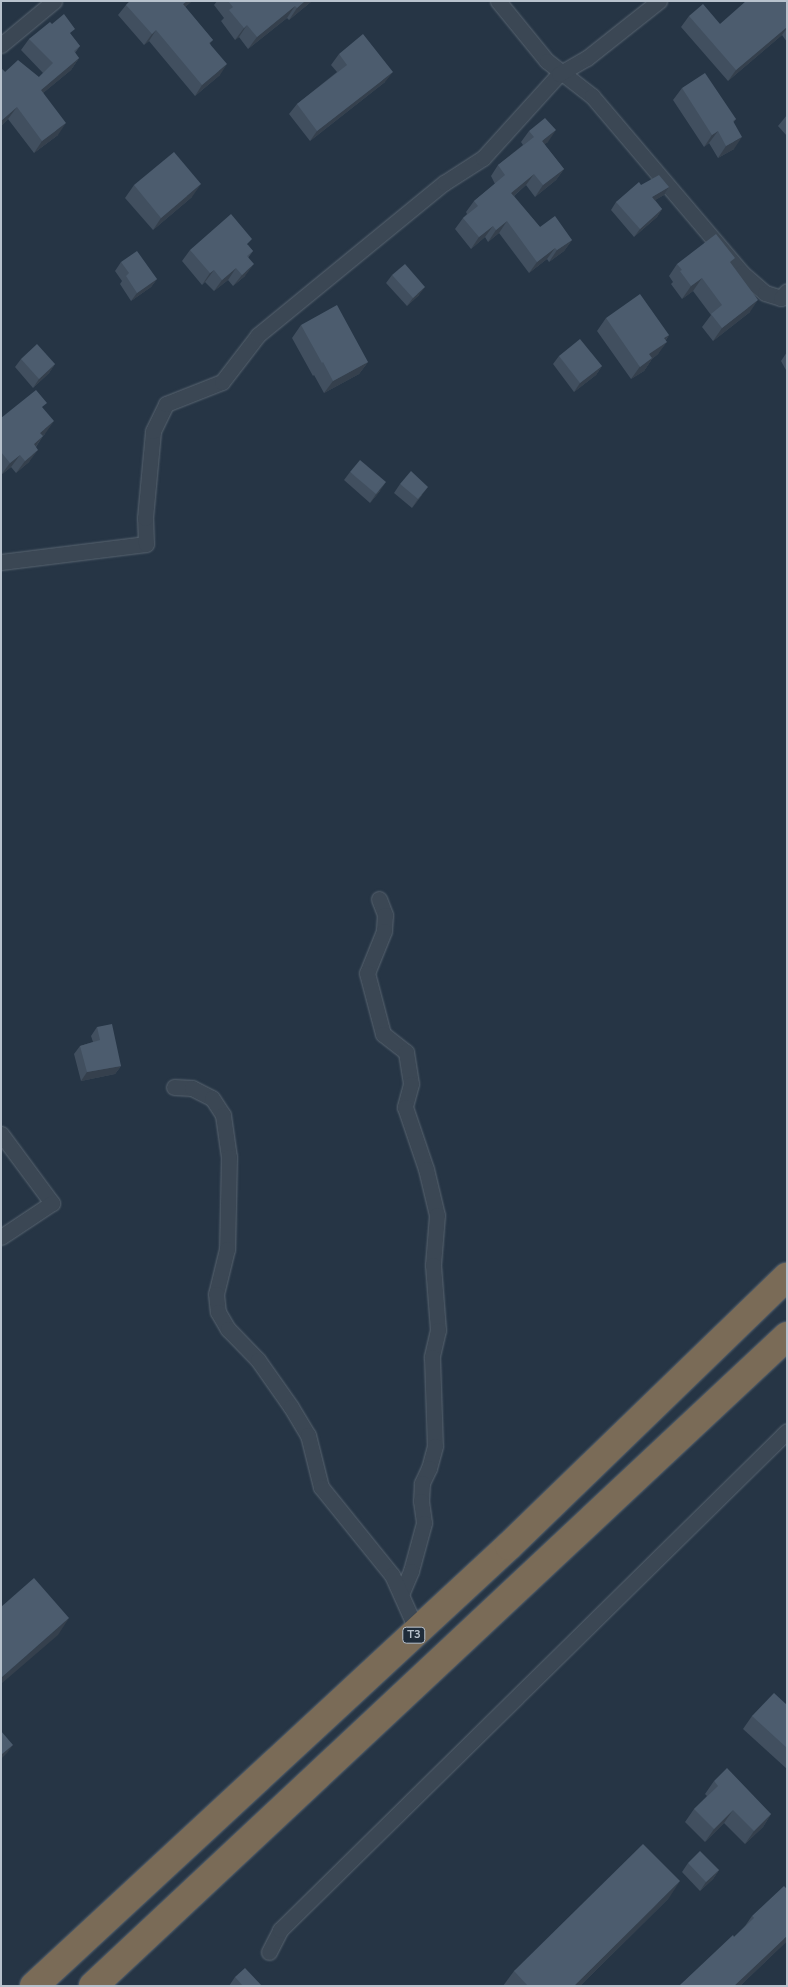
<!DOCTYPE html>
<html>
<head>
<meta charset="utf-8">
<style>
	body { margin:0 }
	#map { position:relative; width:788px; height:1987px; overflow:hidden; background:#263545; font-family:"Nunito Sans",sans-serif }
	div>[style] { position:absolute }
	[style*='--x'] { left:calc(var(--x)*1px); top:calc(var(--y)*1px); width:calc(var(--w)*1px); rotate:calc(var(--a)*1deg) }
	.roads { filter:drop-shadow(0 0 1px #596571) drop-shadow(0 0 1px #596571) }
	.street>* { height:15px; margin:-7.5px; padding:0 7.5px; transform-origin:7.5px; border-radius:7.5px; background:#3b4754 }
	.highway>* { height:28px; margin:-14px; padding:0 14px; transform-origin:14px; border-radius:14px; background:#7a6b57 }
	.wall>* { inset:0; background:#414f5f }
	.shaded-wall>* { inset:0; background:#35404d }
	.building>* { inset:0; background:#4c5c6e }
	span { translate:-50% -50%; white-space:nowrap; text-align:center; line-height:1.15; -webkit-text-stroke:4.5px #1f2c3a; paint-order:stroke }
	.shield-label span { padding:1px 4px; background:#1f2c3a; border:1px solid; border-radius:4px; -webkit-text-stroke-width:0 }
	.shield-label { font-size:11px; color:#b8c2cd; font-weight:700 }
	.frame { position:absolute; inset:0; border:2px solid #b8c2cd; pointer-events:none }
</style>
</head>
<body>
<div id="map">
	<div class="roads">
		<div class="street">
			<div style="--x:498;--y:1;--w:77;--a:50.8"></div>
			<div style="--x:547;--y:61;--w:57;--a:37.9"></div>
			<div style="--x:592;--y:96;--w:232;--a:49.7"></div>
			<div style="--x:742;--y:273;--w:30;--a:41"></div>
			<div style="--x:765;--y:293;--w:17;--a:17"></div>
			<div style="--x:781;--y:298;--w:9;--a:-49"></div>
			<div style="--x:1;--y:45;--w:69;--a:-39.7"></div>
			<div style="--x:1;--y:562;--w:146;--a:-7.1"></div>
			<div style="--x:146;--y:544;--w:26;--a:-92"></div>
			<div style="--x:145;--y:518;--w:87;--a:-84.7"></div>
			<div style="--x:153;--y:431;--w:30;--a:-64"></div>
			<div style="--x:166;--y:404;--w:60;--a:-21.4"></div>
			<div style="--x:222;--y:382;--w:59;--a:-52.5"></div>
			<div style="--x:258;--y:335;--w:240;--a:-39.3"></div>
			<div style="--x:444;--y:183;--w:46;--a:-32.7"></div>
			<div style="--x:483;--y:158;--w:113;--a:-47.9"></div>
			<div style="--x:559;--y:74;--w:32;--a:-30"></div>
			<div style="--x:587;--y:58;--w:92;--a:-38.4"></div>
			<div style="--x:379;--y:899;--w:17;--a:69"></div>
			<div style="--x:385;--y:915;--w:16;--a:94"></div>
			<div style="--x:384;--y:931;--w:45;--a:112"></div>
			<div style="--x:367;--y:973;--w:63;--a:75.3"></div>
			<div style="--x:383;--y:1034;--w:29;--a:38"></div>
			<div style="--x:406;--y:1052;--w:32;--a:81"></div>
			<div style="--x:411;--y:1084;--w:24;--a:105"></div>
			<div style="--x:405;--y:1107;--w:65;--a:71.3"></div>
			<div style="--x:426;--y:1169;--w:47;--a:76.6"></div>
			<div style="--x:437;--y:1215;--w:50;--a:94.6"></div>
			<div style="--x:433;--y:1265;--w:65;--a:85.6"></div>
			<div style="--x:438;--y:1330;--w:28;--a:103"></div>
			<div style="--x:432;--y:1357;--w:89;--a:88.1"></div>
			<div style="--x:435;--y:1446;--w:23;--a:105"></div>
			<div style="--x:429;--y:1468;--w:17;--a:115"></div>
			<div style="--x:422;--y:1483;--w:18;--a:93"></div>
			<div style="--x:421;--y:1501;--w:22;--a:82"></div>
			<div style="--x:424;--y:1523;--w:50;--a:105.2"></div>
			<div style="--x:411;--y:1571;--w:25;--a:113"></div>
			<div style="--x:174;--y:1087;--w:18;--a:3"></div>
			<div style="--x:192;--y:1088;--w:22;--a:27"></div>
			<div style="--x:212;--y:1098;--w:20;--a:57"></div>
			<div style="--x:223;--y:1115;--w:42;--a:81.9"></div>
			<div style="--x:229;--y:1157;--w:92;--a:91.2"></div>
			<div style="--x:227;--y:1249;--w:46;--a:103.7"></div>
			<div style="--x:216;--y:1294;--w:18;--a:84"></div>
			<div style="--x:218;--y:1312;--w:20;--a:60"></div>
			<div style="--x:228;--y:1329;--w:43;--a:45.9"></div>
			<div style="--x:258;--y:1360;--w:57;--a:54.9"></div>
			<div style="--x:291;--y:1407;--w:33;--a:59"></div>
			<div style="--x:308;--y:1435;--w:54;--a:76"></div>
			<div style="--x:321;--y:1487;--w:113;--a:51.1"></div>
			<div style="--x:392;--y:1575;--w:61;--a:65.9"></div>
			<div style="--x:1;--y:1134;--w:86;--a:53.5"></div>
			<div style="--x:52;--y:1203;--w:61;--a:146.3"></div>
			<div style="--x:269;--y:1952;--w:25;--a:-63"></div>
			<div style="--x:280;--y:1930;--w:711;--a:-44.54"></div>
		</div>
		<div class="highway">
			<div style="--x:34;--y:1986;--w:647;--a:-42.81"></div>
			<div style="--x:509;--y:1546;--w:387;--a:-44.1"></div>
			<div style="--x:93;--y:1986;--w:951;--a:-43.12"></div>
		</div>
	</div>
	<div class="wall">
		<div style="clip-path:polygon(130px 1px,192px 1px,185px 7px,213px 40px,210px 43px,220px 75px,195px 96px,149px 41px,144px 45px,118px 15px,126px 5px)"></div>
		<div style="clip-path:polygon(217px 1px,312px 1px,289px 20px,287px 18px,248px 49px,239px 37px,235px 40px,221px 21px,224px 18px,214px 5px)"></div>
		<div style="clip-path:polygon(787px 1px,787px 42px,782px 35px,728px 81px,681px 27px,689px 16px,720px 24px)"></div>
		<div style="clip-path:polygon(52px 24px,71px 35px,80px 46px,75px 53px,79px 58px,71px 70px,43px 93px,58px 135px,34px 153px,8px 119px,1px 126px,1px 68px,5px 72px,39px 77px,43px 73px,21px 50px,29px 39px)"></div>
		<div style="clip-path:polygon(339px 54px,385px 82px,310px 141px,289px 114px,297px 104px,337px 72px,331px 65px)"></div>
		<div style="clip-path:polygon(682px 88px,736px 119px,733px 123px,734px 149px,718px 158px,709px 143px,704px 147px,673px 100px)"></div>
		<div style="clip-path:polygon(787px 115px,787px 136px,778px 126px)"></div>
		<div style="clip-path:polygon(529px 131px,548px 142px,544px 144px,564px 169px,556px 180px,535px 197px,526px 185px,514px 196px,540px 227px,572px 240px,564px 251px,549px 262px,547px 259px,529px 273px,499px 233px,488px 242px,485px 237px,471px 249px,455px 229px,463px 218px,467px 214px,466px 212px,474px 201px,495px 184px,491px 176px,498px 165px,523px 145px,521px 142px)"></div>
		<div style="clip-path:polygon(134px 185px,192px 197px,153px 230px,125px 198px)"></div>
		<div style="clip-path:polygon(641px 185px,669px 187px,664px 195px,655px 200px,662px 209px,657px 217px,634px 237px,611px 210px,616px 202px)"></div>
		<div style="clip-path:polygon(248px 245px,253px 251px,248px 258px,245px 276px,233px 286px,228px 280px,214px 291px,205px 282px,202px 285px,182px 261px,190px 250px)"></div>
		<div style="clip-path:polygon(121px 262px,157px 279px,151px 287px,131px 301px,120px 284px,122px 281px,115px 271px)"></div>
		<div style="clip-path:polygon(677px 264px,731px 264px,750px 312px,713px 341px,702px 327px,711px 315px,693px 291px,682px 299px,671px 284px,673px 282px,669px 276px)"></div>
		<div style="clip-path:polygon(392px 275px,419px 295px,407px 306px,386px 283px)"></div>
		<div style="clip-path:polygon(606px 318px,669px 335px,666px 340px,658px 354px,652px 359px,644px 371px,631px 379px,597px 331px)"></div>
		<div style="clip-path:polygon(301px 325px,368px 362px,359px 374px,324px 393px,314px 375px,313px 376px,292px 338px)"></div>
		<div style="clip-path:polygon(787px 352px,787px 372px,781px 361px)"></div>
		<div style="clip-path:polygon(559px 356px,602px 366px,596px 375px,574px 392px,553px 364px)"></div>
		<div style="clip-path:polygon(21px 359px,55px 364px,49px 373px,33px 388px,15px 367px)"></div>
		<div style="clip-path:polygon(43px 408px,45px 434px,43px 436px,36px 447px,29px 462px,16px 473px,11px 467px,1px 475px,1px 418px)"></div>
		<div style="clip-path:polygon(350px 472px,380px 491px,370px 503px,344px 480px)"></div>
		<div style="clip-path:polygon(400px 484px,422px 495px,412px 508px,394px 493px)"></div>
		<div style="clip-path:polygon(97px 1027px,121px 1066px,115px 1074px,81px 1081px,74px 1054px,80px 1046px,93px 1042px,91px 1036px)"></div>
		<div style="clip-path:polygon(787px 1705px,787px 1769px,743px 1729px,752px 1716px)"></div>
		<div style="clip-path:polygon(714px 1781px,771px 1814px,763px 1827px,745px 1844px,724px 1823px,705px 1842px,685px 1822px,694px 1809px,707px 1796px,705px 1794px)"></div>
		<div style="clip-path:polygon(688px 1863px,719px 1870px,713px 1879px,700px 1891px,682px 1872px)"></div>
		<div style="clip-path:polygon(669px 1898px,580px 1986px,503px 1986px,514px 1971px)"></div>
		<div style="clip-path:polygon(752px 1916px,787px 1941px,740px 1986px,679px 1986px,734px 1937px,745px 1926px)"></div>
		<div style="clip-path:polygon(235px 1977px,262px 1986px,229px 1986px)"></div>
	</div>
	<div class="shaded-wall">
		<div style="clip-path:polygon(187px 1px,192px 1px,176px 15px,183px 4px)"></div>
		<div style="clip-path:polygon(305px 1px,312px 1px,289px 20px,297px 8px)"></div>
		<div style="clip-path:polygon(295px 6px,287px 18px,248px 49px,257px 37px)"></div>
		<div style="clip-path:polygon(247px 25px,239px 37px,235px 40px,244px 28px)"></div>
		<div style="clip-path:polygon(787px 27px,787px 28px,782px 35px,728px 81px,736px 70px)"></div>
		<div style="clip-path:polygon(156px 30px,149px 41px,144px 45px,152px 34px)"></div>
		<div style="clip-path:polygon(79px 58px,71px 70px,32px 102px,41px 90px)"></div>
		<div style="clip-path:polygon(227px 64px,220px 75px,195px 96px,202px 85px)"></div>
		<div style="clip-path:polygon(393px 72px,385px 82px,310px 141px,317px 131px)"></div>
		<div style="clip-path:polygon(17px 107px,8px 119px,1px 126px,1px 121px)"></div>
		<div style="clip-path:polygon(66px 123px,58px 135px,34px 153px,42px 141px)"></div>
		<div style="clip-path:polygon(556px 130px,548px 142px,534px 152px,542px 141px)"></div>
		<div style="clip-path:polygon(718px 131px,709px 143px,704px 147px,712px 135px)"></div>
		<div style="clip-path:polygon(742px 137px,734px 149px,718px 158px,726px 146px)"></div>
		<div style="clip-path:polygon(564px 169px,556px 180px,535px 197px,543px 185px)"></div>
		<div style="clip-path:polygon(534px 174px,526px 185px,504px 204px,511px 193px)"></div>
		<div style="clip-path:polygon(201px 184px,192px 197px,153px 230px,161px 218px)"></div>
		<div style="clip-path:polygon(669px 187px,664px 195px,647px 205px,652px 197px)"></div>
		<div style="clip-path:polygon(662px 209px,657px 217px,634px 237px,640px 229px)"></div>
		<div style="clip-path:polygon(507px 221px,499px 233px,488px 242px,496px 230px)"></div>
		<div style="clip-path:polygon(493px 226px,485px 237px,471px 249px,479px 237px)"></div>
		<div style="clip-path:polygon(572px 240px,564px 251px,549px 262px,557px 250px)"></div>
		<div style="clip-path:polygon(555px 248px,547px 259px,529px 273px,537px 262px)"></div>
		<div style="clip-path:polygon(254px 264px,245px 276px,233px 286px,242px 275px)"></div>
		<div style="clip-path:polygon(236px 268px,228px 280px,214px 291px,222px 280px)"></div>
		<div style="clip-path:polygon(214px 270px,205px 282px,202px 285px,210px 273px)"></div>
		<div style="clip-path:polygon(702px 278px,693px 291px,682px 299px,691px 286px)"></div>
		<div style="clip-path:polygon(157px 279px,151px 287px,131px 301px,137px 293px)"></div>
		<div style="clip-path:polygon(425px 287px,419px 295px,407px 306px,413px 298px)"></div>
		<div style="clip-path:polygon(758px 300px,750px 312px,713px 341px,722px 328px)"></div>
		<div style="clip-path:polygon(669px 335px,661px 346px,667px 342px,658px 354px,652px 359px,644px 371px,631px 379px,649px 354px,664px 338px)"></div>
		<div style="clip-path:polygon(368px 362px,359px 374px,324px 393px,333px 381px)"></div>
		<div style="clip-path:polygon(55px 364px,49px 373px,33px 388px,39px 379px)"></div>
		<div style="clip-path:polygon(602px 366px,596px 375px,574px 392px,580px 383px)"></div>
		<div style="clip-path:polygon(54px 421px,45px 434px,31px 445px,40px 433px)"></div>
		<div style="clip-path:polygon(43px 436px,34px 449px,34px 444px)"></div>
		<div style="clip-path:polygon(38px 450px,29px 462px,16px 473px,25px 461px)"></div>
		<div style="clip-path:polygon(20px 455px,11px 467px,1px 475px,10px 463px)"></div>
		<div style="clip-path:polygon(386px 482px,380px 491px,370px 503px,376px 494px)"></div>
		<div style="clip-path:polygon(428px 487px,422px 495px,412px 508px,418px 499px)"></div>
		<div style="clip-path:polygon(121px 1066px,115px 1074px,81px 1081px,87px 1072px)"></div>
		<div style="clip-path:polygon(69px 1618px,58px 1635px,1px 1684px,1px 1678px)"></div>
		<div style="clip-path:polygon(13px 1745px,7px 1753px,1px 1759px,1px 1755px)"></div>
		<div style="clip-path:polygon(733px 1810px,724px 1823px,705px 1842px,714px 1829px)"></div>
		<div style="clip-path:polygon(771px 1814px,763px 1827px,745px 1844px,754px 1831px)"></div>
		<div style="clip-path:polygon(719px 1870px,713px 1879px,700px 1891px,706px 1882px)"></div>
		<div style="clip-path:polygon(680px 1881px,669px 1898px,580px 1986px,574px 1986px)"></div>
		<div style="clip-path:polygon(787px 1936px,787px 1941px,740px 1986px,734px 1986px)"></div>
	</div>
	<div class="building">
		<div style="clip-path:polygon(130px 1px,187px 1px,183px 4px,213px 40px,209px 43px,227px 64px,202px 85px,156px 30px,152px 34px,126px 5px)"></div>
		<div style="clip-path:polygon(228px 1px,305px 1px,297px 8px,295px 6px,257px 37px,247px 25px,244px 28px,229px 10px,233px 7px)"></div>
		<div style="clip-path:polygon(746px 1px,787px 1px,787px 27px,736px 70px,689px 16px,703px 4px,720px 24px)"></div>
		<div style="clip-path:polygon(64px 14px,75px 29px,70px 33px,80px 46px,74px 51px,79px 58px,41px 90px,66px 123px,42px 141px,17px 107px,1px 121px,1px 68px,5px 72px,18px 60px,39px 77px,53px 63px,29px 39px,50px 22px,52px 24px)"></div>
		<div style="clip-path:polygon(363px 34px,393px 72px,317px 131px,297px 104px,347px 65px,339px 54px)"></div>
		<div style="clip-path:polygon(705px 73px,736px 119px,733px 121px,742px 137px,726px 146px,718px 131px,712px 135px,682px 88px)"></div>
		<div style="clip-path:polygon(545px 118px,556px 130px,542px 141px,564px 169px,543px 185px,534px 174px,511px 193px,540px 227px,555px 216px,572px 240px,557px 250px,555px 248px,537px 262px,507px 221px,496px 230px,493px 226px,479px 237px,463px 218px,478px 206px,474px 201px,505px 175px,498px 165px,534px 137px,529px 131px)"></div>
		<div style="clip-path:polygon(174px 152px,201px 184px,161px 218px,134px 185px)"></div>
		<div style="clip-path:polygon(659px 175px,669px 187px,652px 197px,662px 209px,640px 229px,616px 202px,639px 182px,641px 185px)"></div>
		<div style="clip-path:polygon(231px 214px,252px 239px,247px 244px,253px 251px,247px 256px,254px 264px,242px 275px,236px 268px,222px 280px,214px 270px,210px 273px,190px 250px)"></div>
		<div style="clip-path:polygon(716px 234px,735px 258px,730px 262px,758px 300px,722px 328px,711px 314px,722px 305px,702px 278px,691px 286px,680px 271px,682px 270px,677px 264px)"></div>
		<div style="clip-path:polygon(137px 251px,157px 279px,137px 293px,126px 276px,129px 273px,121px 262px)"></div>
		<div style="clip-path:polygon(405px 264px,425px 287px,413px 298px,392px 275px)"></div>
		<div style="clip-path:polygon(640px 294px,669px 335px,664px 338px,667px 342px,649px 354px,652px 358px,640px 367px,606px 318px)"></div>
		<div style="clip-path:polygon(337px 305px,368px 362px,333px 381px,323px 362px,322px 363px,301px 325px)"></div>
		<div style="clip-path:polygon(580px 339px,602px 366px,580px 383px,559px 356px)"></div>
		<div style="clip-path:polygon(37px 344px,55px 364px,39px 379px,21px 359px)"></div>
		<div style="clip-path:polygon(36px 390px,47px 403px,42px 407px,54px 421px,40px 433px,43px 436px,34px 444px,38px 450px,25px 461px,20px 455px,10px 463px,1px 452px,1px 418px)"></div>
		<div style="clip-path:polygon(360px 460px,386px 482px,376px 494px,350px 472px)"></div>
		<div style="clip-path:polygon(411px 471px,428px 487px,418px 499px,400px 484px)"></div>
		<div style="clip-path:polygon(112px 1024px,121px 1066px,87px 1072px,80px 1046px,100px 1040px,97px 1027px)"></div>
		<div style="clip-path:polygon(34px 1578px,69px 1618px,1px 1678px,1px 1607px)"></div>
		<div style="clip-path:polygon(774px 1693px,787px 1705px,787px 1748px,752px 1716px)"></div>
		<div style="clip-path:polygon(1px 1731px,13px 1745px,1px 1755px)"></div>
		<div style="clip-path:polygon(727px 1768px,771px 1814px,754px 1831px,733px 1810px,714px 1829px,694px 1809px,718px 1786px,714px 1781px)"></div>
		<div style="clip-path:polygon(643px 1844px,680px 1881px,574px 1986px,528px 1986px,514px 1971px)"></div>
		<div style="clip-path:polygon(700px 1851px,719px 1870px,706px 1882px,688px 1863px)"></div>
		<div style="clip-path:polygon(784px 1886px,787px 1889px,787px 1936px,734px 1986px,679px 1986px,733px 1935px,734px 1937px,754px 1918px,752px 1916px)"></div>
		<div style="clip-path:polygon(245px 1968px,262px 1986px,243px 1986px,235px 1977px)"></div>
	</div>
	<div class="shield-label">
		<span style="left:414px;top:1635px">T3</span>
	</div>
	<div class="frame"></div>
</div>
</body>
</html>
